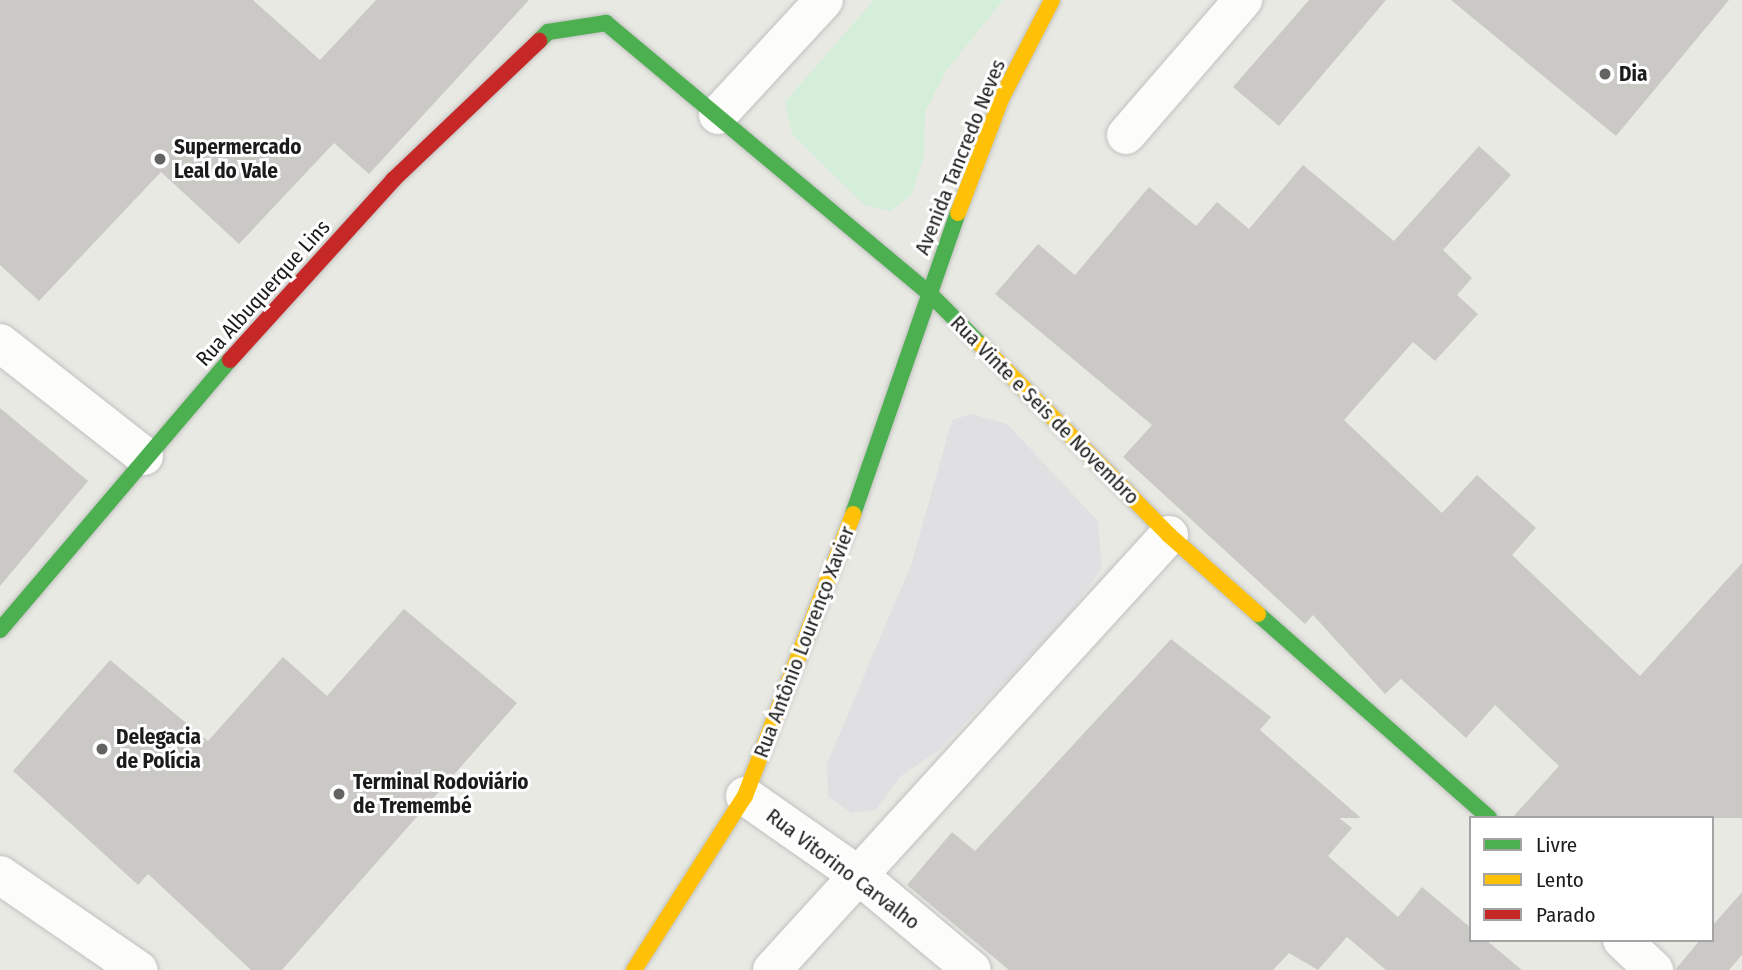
<!DOCTYPE html>
<html>
<head>
<meta charset="utf-8">
<style>
	body { margin:0 }
	#map { position:relative; width:1742px; height:970px; overflow:hidden; background:#e9e9e4; font-family:"Fira Sans Condensed",sans-serif }
	div>[style] { position:absolute }
	[style*='--x'] { left:calc(var(--x)*1px); top:calc(var(--y)*1px); width:calc(var(--w)*1px); rotate:calc(var(--a)*1deg) }
	.park>* { inset:0; background:#d4eed9 }
	.plaza>* { inset:0; background:#e0dfe2 }
	.building>* { inset:0; background:#cac9c5 }
	.roads { filter:drop-shadow(0 0 2px #c0c0be) drop-shadow(0 0 2px #c0c0be) }
	.street>* { height:38px; margin:-19px; padding:0 19px; transform-origin:19px; border-radius:19px; background:#fcfcfb }
	.fast>* { height:16px; margin:-8px; padding:0 8px; transform-origin:8px; border-radius:8px; background:#4caf50 }
	.slow>* { height:16px; margin:-8px; padding:0 8px; transform-origin:8px; border-radius:8px; background:#ffc107 }
	.jam>* { height:16px; margin:-8px; padding:0 8px; transform-origin:8px; border-radius:8px; background:#c62828 }
	.dots>* { width:19px; height:19px; translate:-50% -50%; box-sizing:border-box; border:4px solid #fff; border-radius:50% }
	span { translate:-50% -50%; white-space:nowrap; text-align:center; line-height:1.15; -webkit-text-stroke:6px #fff; paint-order:stroke }
	.poi-label { font-size:21px; color:#1b1b1b; font-weight:700 }
	.left { translate:0 -50%; text-align:left }
	.street-label { font-size:21px; color:#1b1b1b }
	.legend { position:absolute; left:1469px; top:816px; width:245px; height:126px; box-sizing:border-box; background:#fff; border:2px solid #a4a4a4; margin:0; padding:9px 12px; list-style:none; font-size:21px; color:#1b1b1b }
	.legend li { display:flex; align-items:center; gap:14px; height:35px }
	.legend b { width:35px; border:2px solid #a4a4a4 }
</style>
</head>
<body>
<div id="map">
	<div class="park">
		<div style="clip-path:polygon(874px 0,1003px 0,946px 71px,925px 112px,924px 156px,912px 194px,891px 211px,864px 205px,792px 134px,785px 102px)"></div>
	</div>
	<div class="plaza">
		<div style="clip-path:polygon(971px 414px,1007px 424px,1098px 521px,1102px 568px,1067px 617px,939px 750px,901px 776px,876px 810px,851px 813px,828px 796px,827px 763px,911px 565px,952px 420px)"></div>
	</div>
	<div class="building">
		<div style="clip-path:polygon(0 0,253px 0,320px 60px,376px 0,529px 0,369px 174px,334px 143px,239px 244px,161px 172px,39px 301px,0 265px)"></div>
		<div style="clip-path:polygon(1309px 0,1386px 0,1279px 126px,1233px 87px)"></div>
		<div style="clip-path:polygon(1451px 0,1729px 0,1616px 136px)"></div>
		<div style="clip-path:polygon(1479px 146px,1511px 175px,1443px 250px,1472px 278px,1457px 295px,1478px 314px,1435px 361px,1413px 342px,1344px 420px,1442px 513px,1477px 475px,1536px 528px,1512px 555px,1640px 676px,1742px 563px,1742px 818px,1512px 818px,1559px 766px,1495px 705px,1466px 738px,1401px 679px,1385px 694px,1313px 615px,1305px 624px,1123px 457px,1152px 425px,995px 294px,1038px 244px,1075px 275px,1149px 187px,1196px 226px,1217px 202px,1249px 229px,1303px 165px,1394px 241px)"></div>
		<div style="clip-path:polygon(0 408px,88px 481px,0 586px)"></div>
		<div style="clip-path:polygon(404px 609px,517px 703px,282px 970px,251px 970px,148px 874px,138px 885px,13px 771px,110px 660px,208px 741px,283px 657px,327px 696px)"></div>
		<div style="clip-path:polygon(1171px 639px,1271px 717px,1260px 730px,1361px 818px,1339px 818px,1352px 828px,1328px 856px,1398px 917px,1422px 887px,1471px 928px,1471px 940px,1486px 940px,1522px 970px,1386px 970px,1347px 937px,1318px 970px,1289px 953px,1273px 970px,1009px 970px,907px 885px,952px 832px,975px 851px)"></div>
		<div style="clip-path:polygon(1742px 892px,1742px 955px,1729px 970px,1675px 970px,1700px 940px,1712px 940px,1712px 926px)"></div>
	</div>
	<div class="roads">
		<div class="street">
			<div style="--x:718;--y:115;--w:156;--a:-47.3"></div>
			<div style="--x:1126;--y:135;--w:179;--a:-49.1"></div>
			<div style="--x:0;--y:343;--w:183;--a:38.1"></div>
			<div style="--x:745;--y:796;--w:143;--a:35"></div>
			<div style="--x:862;--y:878;--w:143;--a:39.9"></div>
			<div style="--x:0;--y:875;--w:168;--a:34.5"></div>
			<div style="--x:1622;--y:940;--w:44;--a:43.2"></div>
			<div style="--x:772;--y:970;--w:589;--a:-47.62"></div>
		</div>
		<div class="fast">
			<div style="--x:539;--y:41;--w:13;--a:-45"></div>
			<div style="--x:548;--y:32;--w:59;--a:-8.8"></div>
			<div style="--x:606;--y:23;--w:420;--a:39.9"></div>
			<div style="--x:928;--y:292;--w:75;--a:45"></div>
			<div style="--x:853;--y:514;--w:319;--a:-70.8"></div>
			<div style="--x:1258;--y:614;--w:308;--a:41.4"></div>
			<div style="--x:0;--y:630;--w:355;--a:-49.6"></div>
		</div>
		<div class="slow">
			<div style="--x:958;--y:213;--w:122;--a:-69.3"></div>
			<div style="--x:1001;--y:99;--w:111;--a:-62.7"></div>
			<div style="--x:981;--y:345;--w:267;--a:45.3"></div>
			<div style="--x:1169;--y:535;--w:119;--a:41.6"></div>
			<div style="--x:634;--y:970;--w:206;--a:-57.5"></div>
			<div style="--x:745;--y:796;--w:302;--a:-69"></div>
		</div>
		<div class="jam">
			<div style="--x:230;--y:360;--w:243;--a:-47.8"></div>
			<div style="--x:393;--y:180;--w:202;--a:-43.6"></div>
		</div>
	</div>
	<div class="dots">
		<div style="left:1605px;top:74px;background:#636361"></div>
		<div style="left:160px;top:159px;background:#636361"></div>
		<div style="left:102px;top:749px;background:#636361"></div>
		<div style="left:339px;top:794px;background:#636361"></div>
	</div>
	<div class="poi-label">
		<span class="left" style="left:1619px;top:74px">Dia</span>
		<span class="left" style="left:174px;top:159px">Supermercado<br>Leal do Vale</span>
		<span class="left" style="left:116px;top:749px">Delegacia<br>de Polícia</span>
		<span class="left" style="left:353px;top:794px">Terminal Rodoviário<br>de Tremembé</span>
	</div>
	<div class="street-label">
		<span style="left:960px;top:157px;rotate:-68deg">Avenida Tancredo Neves</span>
		<span style="left:263px;top:293px;rotate:-48deg">Rua Albuquerque Lins</span>
		<span style="left:1045px;top:410px;rotate:45deg">Rua Vinte e Seis de Novembro</span>
		<span style="left:804px;top:642px;rotate:-69deg">Rua Antônio Lourenço Xavier</span>
		<span style="left:843px;top:869px;rotate:37deg">Rua Vitorino Carvalho</span>
	</div>
	<ul class="legend">
	<li><b style="height:9px;background:#4caf50"></b>Livre</li>
	<li><b style="height:9px;background:#ffc107"></b>Lento</li>
	<li><b style="height:9px;background:#c62828"></b>Parado</li>
	</ul>
</div>
</body>
</html>
